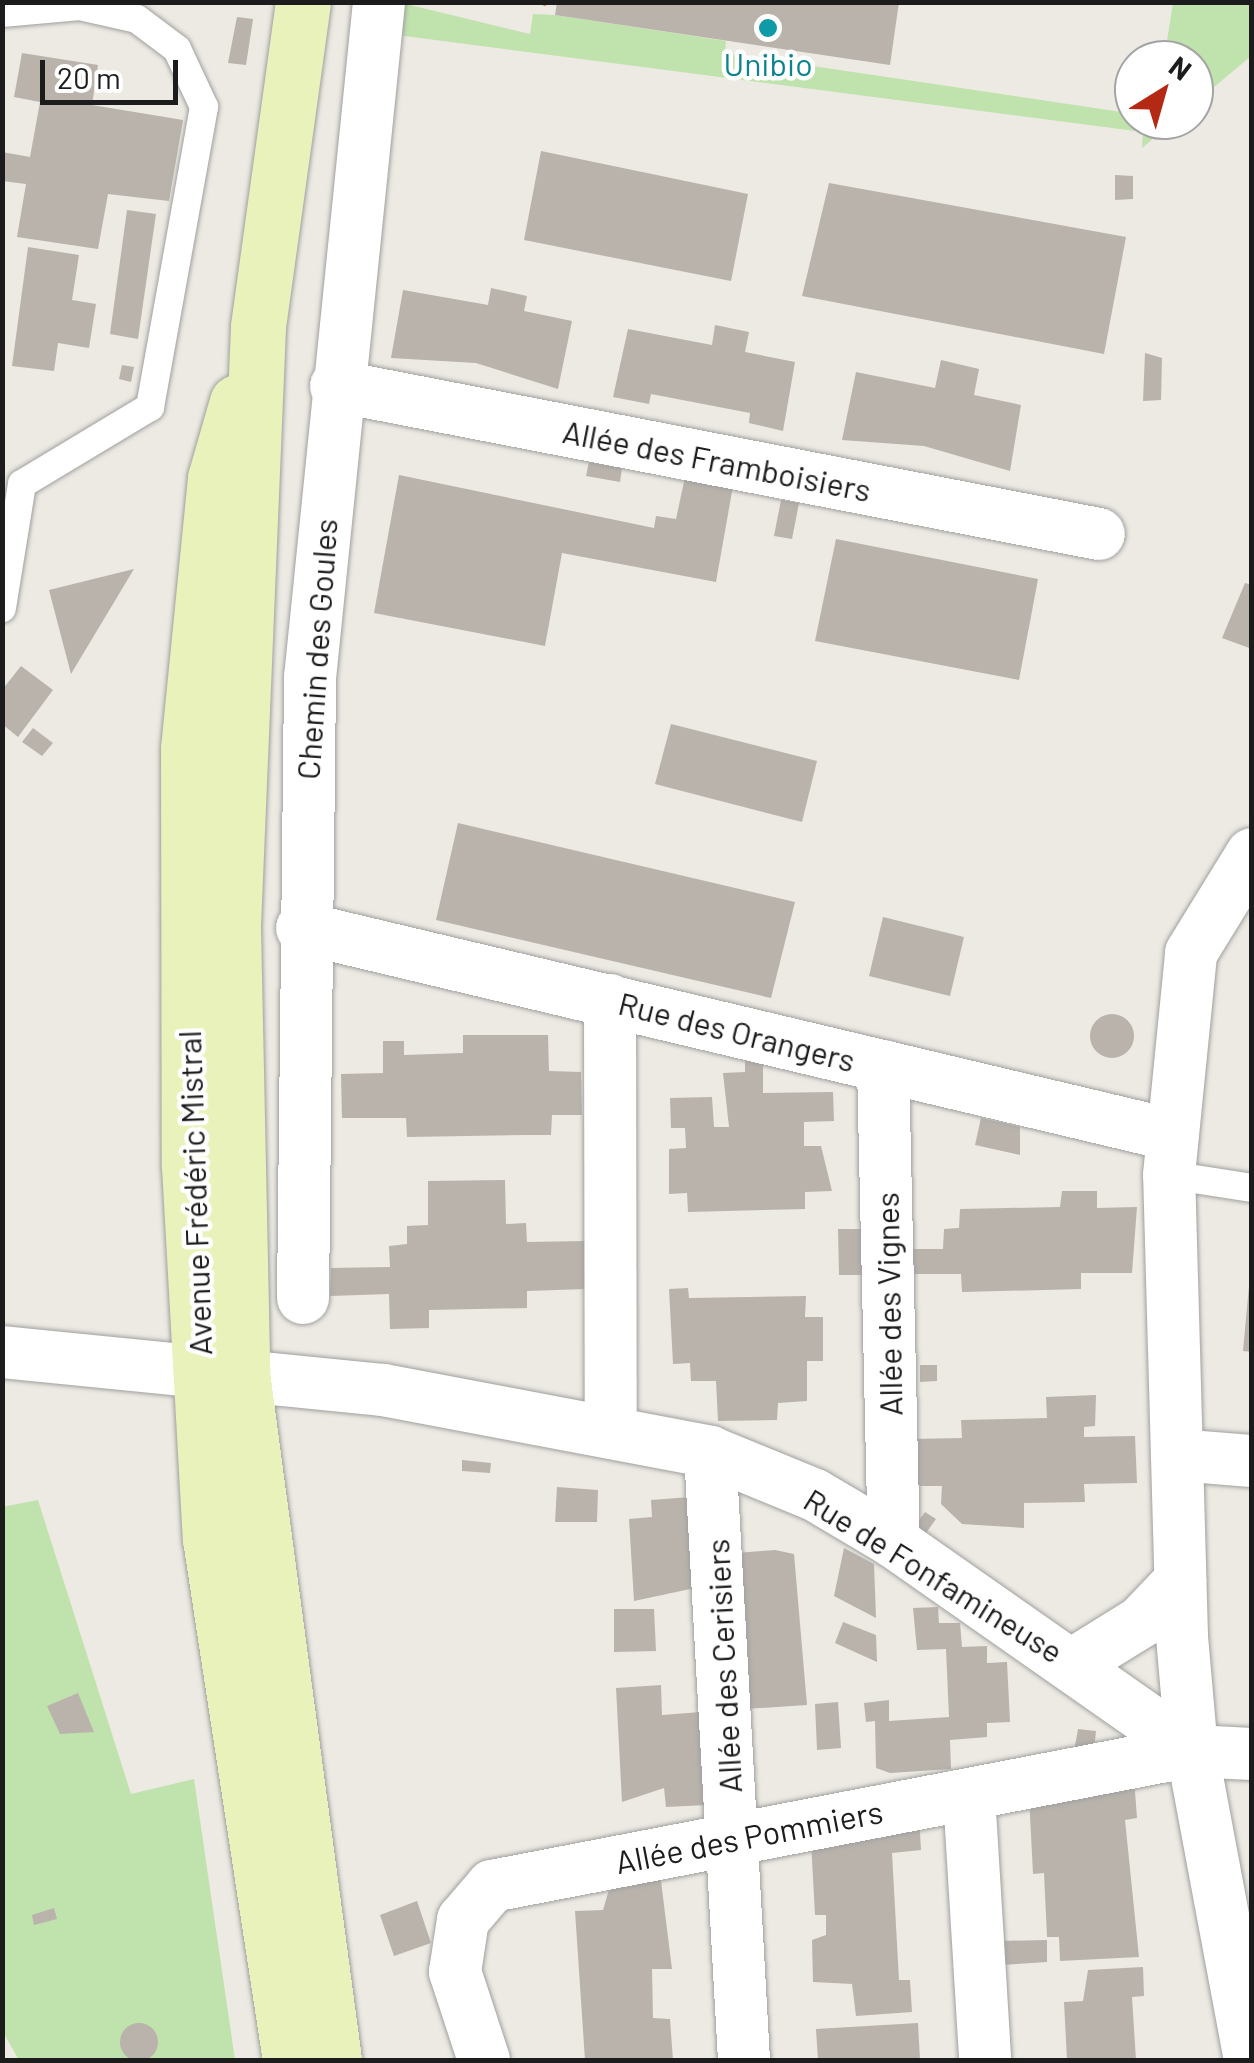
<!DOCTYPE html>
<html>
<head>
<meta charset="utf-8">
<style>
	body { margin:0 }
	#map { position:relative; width:1254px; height:2063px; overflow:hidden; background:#eceae2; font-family:Barlow,sans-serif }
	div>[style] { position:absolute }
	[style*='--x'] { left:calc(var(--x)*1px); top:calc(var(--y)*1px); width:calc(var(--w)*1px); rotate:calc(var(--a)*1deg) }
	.grass>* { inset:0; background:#c0e2ad }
	.building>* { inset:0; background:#b9b3ac }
	.round { border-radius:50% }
	.path>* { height:6px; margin-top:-3px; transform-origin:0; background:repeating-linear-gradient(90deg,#eb9074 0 5px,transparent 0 10px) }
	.roads { filter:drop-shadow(0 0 2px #a0a0a0) drop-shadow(0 0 2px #a0a0a0) }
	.service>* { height:28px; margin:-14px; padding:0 14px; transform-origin:14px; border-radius:14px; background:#fff }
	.minor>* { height:52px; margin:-26px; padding:0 26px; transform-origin:26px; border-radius:26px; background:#fff }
	.secondary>* { height:55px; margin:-27.5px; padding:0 27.5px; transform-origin:27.5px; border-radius:27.5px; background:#e8f2ba }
	.dots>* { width:28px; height:28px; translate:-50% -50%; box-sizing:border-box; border:5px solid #fff; border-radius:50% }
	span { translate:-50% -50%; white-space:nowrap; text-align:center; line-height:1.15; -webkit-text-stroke:9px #fff; paint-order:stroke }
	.culture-label { font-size:32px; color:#0d838f }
	.street-label { font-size:32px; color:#1c1c1c }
	.frame { position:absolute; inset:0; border:5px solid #1c1c1c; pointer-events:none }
	.north { position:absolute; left:1114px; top:40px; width:100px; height:100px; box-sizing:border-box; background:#fff; border:2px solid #a4a4a4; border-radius:50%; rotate:37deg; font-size:28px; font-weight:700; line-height:40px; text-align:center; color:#1c1c1c }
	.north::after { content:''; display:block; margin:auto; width:35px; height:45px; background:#b42913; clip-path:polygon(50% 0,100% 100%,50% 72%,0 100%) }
	.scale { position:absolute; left:40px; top:60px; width:138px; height:45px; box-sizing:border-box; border:5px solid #1c1c1c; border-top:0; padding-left:12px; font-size:30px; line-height:35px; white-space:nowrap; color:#1c1c1c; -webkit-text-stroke:8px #fff; paint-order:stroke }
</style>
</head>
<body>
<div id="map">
	<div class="grass">
		<div style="clip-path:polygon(402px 3px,530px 34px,533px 14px,555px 15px,726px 41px,725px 53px,1175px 120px,1142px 148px,1143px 132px,397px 35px)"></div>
		<div style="clip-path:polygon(1173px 3px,1251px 3px,1251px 56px,1194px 104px,1194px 60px,1164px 60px)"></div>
		<div style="clip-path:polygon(38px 1500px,131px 1794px,194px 1779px,235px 2060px,19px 2060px,3px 2032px,2px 1507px)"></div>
	</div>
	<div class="building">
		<div style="clip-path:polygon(557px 2px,899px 2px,890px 65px,555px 15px)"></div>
		<div style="clip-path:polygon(237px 17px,253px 19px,246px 65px,228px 63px)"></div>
		<div style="clip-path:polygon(22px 53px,98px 65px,92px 105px,183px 120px,169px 201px,108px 194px,98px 249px,17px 237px,26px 184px,2px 181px,2px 152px,30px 157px,40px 102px,14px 97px)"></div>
		<div style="clip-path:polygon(541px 151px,748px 194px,731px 281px,524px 240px)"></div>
		<div style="clip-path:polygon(1115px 175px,1133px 176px,1133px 199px,1115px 200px)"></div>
		<div style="clip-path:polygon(829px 183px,1126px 237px,1104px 354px,802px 296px)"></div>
		<div style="clip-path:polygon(127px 210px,156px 214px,138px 339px,110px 334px)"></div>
		<div style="clip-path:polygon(28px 247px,79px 255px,72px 300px,96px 304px,89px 348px,58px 343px,54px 371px,12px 366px)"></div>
		<div style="clip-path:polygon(491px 288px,527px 296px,524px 311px,572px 321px,558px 389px,476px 363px,391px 358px,403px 290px,488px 305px)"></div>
		<div style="clip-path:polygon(715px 325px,749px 332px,745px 352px,795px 362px,783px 431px,749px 423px,750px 413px,651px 394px,649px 404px,613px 397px,628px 329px,712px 345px)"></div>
		<div style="clip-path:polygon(1145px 353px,1162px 358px,1161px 400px,1143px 401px)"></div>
		<div style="clip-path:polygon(941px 360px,979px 369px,974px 395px,1021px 405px,1010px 471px,924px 446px,842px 440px,856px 372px,935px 388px)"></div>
		<div style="clip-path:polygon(122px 365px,134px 367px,131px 382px,119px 379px)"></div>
		<div style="clip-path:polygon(589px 462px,622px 468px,620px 482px,586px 476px)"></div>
		<div style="clip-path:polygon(399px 475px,654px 528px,656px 516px,676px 519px,685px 477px,733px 486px,716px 582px,562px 553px,545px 646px,374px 613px)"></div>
		<div style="clip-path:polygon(781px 500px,799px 503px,792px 539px,774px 536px)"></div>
		<div style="clip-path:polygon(836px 539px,1038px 579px,1019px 680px,815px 641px)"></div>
		<div style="clip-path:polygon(134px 569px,71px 674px,49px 590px)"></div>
		<div style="clip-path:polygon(1245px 583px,1252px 585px,1252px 649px,1222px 638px)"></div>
		<div style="clip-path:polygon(21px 666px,53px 690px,18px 737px,2px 724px,2px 690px)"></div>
		<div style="clip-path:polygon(671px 724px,817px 761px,802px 822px,655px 784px)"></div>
		<div style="clip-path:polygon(33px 728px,53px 743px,42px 756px,22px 742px)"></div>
		<div style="clip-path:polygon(458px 823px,795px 902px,771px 998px,436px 920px)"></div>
		<div style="clip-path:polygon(883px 917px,964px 937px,950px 996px,869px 976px)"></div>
		<div class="round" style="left:1090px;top:1014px;width:44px;height:44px"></div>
		<div style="clip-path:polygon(463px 1035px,548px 1035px,549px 1071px,581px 1072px,582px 1115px,552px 1115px,551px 1135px,525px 1135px,407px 1137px,406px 1118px,342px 1118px,341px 1074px,383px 1073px,383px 1041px,404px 1041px,404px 1055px,463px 1053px)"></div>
		<div style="clip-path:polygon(745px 1061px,763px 1064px,763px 1093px,833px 1092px,834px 1121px,804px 1122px,804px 1146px,821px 1146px,832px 1191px,805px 1192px,805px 1209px,688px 1212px,687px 1193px,669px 1194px,669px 1149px,686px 1148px,685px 1128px,671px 1128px,670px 1098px,712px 1097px,714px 1127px,729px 1127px,723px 1073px,745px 1072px)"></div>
		<div style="clip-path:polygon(981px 1118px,1020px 1127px,1020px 1155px,975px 1145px)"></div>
		<div style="clip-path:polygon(505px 1180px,506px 1224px,526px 1223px,527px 1242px,585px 1241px,586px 1289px,527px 1291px,527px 1308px,429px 1310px,429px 1328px,390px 1329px,389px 1294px,330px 1296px,331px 1268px,390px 1267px,389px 1246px,407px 1244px,407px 1226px,428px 1225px,428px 1181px)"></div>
		<div style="clip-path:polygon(1062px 1191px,1097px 1191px,1097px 1208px,1137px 1207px,1132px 1273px,1081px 1273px,1081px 1289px,962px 1292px,961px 1274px,912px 1274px,910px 1249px,943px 1249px,944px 1229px,959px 1228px,960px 1209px,1060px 1207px)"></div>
		<div style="clip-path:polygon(838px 1229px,876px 1229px,878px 1275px,839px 1275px)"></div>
		<div style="clip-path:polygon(1249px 1286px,1252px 1286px,1252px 1352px,1243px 1351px)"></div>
		<div style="clip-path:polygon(688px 1288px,689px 1298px,806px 1296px,805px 1317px,823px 1317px,823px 1361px,807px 1361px,807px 1401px,778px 1403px,777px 1420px,718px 1421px,716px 1381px,691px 1381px,690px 1363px,673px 1364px,669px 1289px)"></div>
		<div style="clip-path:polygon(920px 1365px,937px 1365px,937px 1381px,920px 1382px)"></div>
		<div style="clip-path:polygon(1096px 1395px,1095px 1426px,1084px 1427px,1084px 1437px,1135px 1436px,1137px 1483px,1084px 1484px,1085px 1502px,1024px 1503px,1024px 1528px,962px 1524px,941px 1504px,942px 1486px,912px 1486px,910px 1439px,962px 1438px,961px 1420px,1047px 1418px,1046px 1397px)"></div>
		<div style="clip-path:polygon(462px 1460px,491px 1463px,490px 1473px,462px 1471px)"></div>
		<div style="clip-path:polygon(557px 1487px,598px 1490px,597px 1522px,555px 1522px)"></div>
		<div style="clip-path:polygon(690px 1497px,695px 1588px,634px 1601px,629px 1519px,652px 1517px,651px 1500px)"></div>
		<div style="clip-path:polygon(925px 1512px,936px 1519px,926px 1533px,915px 1526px)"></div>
		<div style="clip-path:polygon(844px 1548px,874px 1564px,876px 1618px,834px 1596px)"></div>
		<div style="clip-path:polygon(775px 1550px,794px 1554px,807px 1705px,745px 1709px,737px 1553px)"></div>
		<div style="clip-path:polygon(938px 1607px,939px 1623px,960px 1623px,962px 1647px,987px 1646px,987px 1663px,1007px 1662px,1010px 1722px,987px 1723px,987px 1737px,950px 1740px,951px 1769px,890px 1773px,876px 1768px,875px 1721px,866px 1722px,864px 1703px,889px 1700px,889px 1721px,949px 1717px,946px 1649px,917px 1650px,913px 1608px)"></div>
		<div style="clip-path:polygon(614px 1609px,654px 1609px,656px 1651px,614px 1652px)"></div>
		<div style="clip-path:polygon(843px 1622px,876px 1635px,877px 1662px,835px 1643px)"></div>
		<div style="clip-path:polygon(661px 1685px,662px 1715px,701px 1712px,707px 1805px,666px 1807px,664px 1788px,622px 1802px,616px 1688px)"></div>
		<div style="clip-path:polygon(78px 1693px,94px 1732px,60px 1734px,47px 1706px)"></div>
		<div style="clip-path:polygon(838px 1702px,841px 1748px,817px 1750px,815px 1704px)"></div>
		<div style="clip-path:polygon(1078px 1729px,1096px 1731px,1093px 1760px,1073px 1757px)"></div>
		<div style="clip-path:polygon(1134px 1778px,1137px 1818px,1125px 1820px,1139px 1957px,1060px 1961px,1059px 1937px,1047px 1937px,1044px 1873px,1033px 1874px,1029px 1796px)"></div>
		<div style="clip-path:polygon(919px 1816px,921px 1850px,892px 1853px,899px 1980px,910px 1980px,912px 2012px,856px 2016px,852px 1984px,813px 1982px,812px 1940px,826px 1935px,826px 1915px,815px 1915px,811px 1841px)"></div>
		<div style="clip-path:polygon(660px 1873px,672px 1969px,652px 1969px,653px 2018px,670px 2019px,673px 2060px,585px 2060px,575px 1911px,603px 1910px,613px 1876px)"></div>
		<div style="clip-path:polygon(417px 1901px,431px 1943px,394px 1956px,380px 1915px)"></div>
		<div style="clip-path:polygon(54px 1908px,57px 1919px,34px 1925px,32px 1915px)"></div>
		<div style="clip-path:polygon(1047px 1940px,1047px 1962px,1001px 1965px,1000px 1941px)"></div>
		<div style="clip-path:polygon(1143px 1967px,1144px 1996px,1132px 1997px,1136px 2060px,1067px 2060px,1064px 2002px,1083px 2001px,1088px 1970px)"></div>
		<div style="clip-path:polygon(918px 2023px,920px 2060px,818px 2060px,816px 2029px)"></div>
		<div class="round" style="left:120px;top:2023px;width:38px;height:38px"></div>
	</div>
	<div class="path">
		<div style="--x:542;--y:2;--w:9;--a:18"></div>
	</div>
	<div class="roads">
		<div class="service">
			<div style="--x:2;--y:13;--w:78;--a:-5.1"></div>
			<div style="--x:80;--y:6;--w:58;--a:12.8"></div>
			<div style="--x:137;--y:19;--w:50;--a:36.9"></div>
			<div style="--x:177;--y:49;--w:64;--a:65"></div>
			<div style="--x:204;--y:107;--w:305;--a:100.2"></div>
			<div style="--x:150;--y:407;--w:149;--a:149"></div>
			<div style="--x:22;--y:484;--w:126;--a:99.2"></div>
			<div style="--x:1169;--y:1175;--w:84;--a:8.9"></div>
		</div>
		<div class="minor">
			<div style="--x:336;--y:386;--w:777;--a:10.98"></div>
			<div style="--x:302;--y:928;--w:894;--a:13.38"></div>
			<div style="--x:610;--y:1000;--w:432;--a:89.9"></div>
			<div style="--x:883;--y:1066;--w:476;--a:88.7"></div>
			<div style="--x:303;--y:1298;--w:620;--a:-89.35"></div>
			<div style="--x:310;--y:678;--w:680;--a:-84.17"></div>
			<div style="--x:2;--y:1352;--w:383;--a:5.7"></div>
			<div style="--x:383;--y:1390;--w:333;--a:10.7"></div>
			<div style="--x:710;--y:1452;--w:113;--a:22.3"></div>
			<div style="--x:815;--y:1495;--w:92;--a:30.7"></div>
			<div style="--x:894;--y:1542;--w:364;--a:35"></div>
			<div style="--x:1192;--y:1751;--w:60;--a:2.9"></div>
			<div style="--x:710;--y:1452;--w:609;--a:86.8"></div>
			<div style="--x:1177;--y:1455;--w:75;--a:4.6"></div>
			<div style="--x:1073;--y:1664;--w:80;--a:-31.7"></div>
			<div style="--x:1141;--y:1622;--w:57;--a:-46.4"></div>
			<div style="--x:969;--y:1795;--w:265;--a:86.5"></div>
			<div style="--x:484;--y:2060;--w:93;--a:-108.2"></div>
			<div style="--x:455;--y:1972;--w:53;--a:-81.3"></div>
			<div style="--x:463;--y:1920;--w:45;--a:-49.5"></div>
			<div style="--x:492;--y:1886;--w:713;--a:-10.92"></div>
			<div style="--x:1250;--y:2060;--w:314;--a:-100.6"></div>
			<div style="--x:1192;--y:1751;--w:115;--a:-95"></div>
			<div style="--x:1182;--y:1636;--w:461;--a:-91.6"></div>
			<div style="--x:1169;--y:1175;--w:223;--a:-84.3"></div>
			<div style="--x:1191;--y:953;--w:116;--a:-58.4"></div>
		</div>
		<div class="secondary">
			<div style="--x:303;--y:2;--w:328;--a:97.9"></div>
			<div style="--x:258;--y:327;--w:601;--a:92.39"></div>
			<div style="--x:233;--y:927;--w:446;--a:88.8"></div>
			<div style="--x:242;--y:1373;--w:693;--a:82.37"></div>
			<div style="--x:237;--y:402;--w:79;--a:106.1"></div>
			<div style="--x:215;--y:478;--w:272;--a:95.7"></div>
			<div style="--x:188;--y:749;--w:417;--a:89.9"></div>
			<div style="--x:189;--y:1166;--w:374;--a:86.8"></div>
			<div style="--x:210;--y:1539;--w:527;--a:81.27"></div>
		</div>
	</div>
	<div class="dots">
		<div style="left:768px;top:28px;background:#0f9aa8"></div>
	</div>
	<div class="culture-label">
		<span style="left:768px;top:63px">Unibio</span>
	</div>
	<div class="street-label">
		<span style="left:717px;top:460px;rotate:11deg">Allée des Framboisiers</span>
		<span style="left:316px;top:649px;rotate:-86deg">Chemin des Goules</span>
		<span style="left:737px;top:1031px;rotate:14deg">Rue des Orangers</span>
		<span style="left:194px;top:1193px;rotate:-92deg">Avenue Frédéric Mistral</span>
		<span style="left:888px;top:1304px;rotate:-91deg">Allée des Vignes</span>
		<span style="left:934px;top:1575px;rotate:32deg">Rue de Fonfamineuse</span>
		<span style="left:723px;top:1666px;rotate:-93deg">Allée des Cerisiers</span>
		<span style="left:749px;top:1836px;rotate:-11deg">Allée des Pommiers</span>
	</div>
	<div class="frame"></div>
	<div class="north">N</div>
	<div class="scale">20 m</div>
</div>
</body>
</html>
